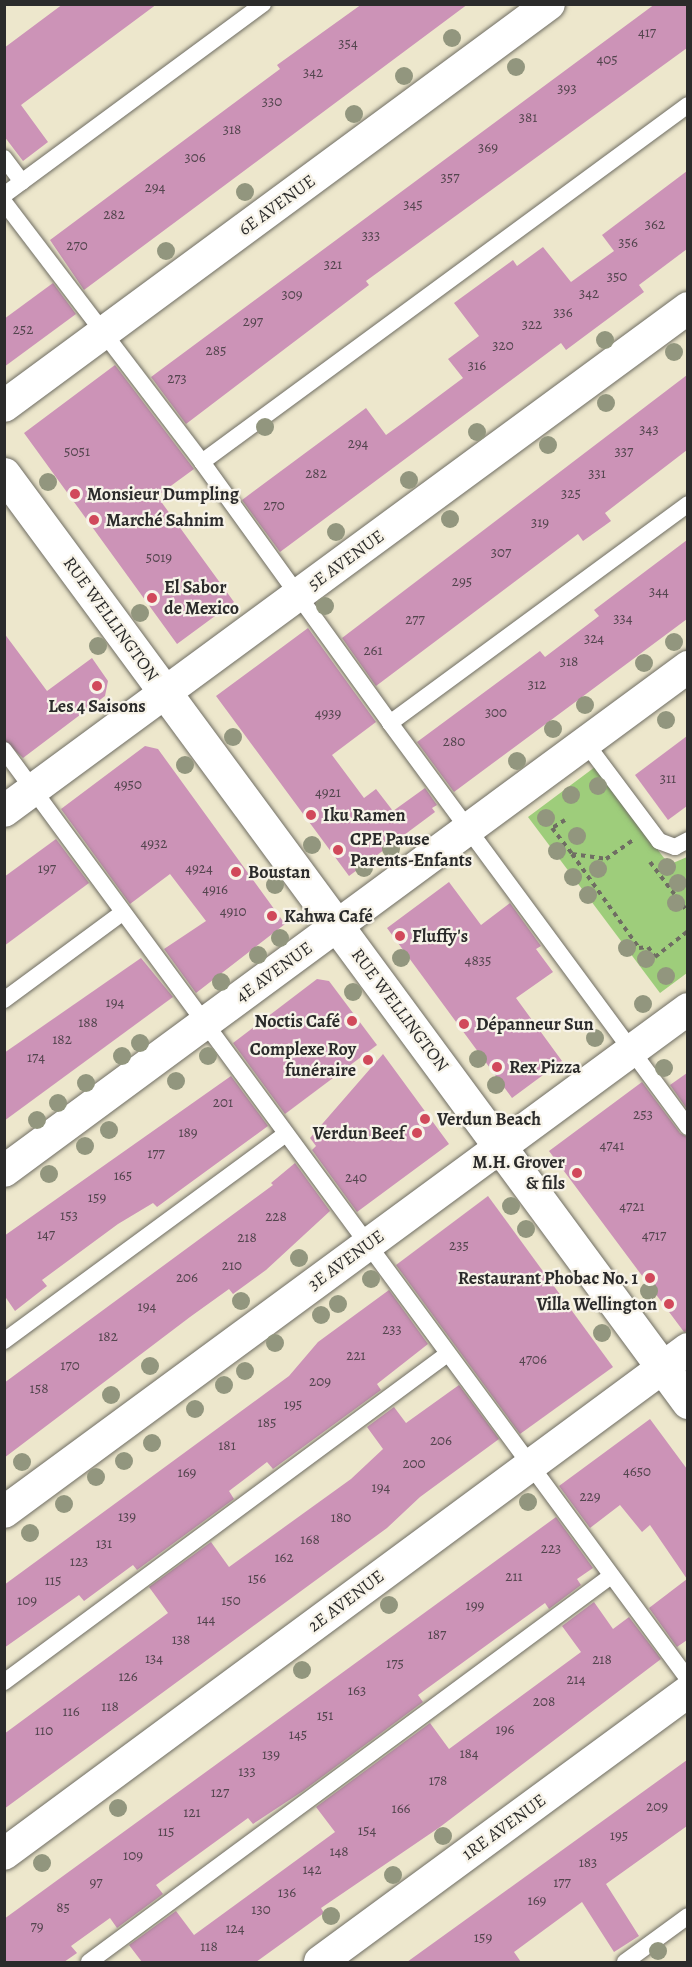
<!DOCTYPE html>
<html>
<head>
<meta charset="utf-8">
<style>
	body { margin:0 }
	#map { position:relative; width:692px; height:1967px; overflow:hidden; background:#ede7cc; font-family:Alegreya,serif }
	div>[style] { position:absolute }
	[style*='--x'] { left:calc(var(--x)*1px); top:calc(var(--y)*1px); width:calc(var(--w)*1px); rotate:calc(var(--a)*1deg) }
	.green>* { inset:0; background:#9ecd7b }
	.building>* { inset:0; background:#cc93b7 }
	.path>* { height:4px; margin-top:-2px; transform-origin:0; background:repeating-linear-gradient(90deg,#6f6d63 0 4.5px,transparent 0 9px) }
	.roads { filter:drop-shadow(0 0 2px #6f6d63) drop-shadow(0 0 2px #6f6d63) }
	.lane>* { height:16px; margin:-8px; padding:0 8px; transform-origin:8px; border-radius:8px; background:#fff }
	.street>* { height:32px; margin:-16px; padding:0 16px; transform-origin:16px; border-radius:16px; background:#fff }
	.secondary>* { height:33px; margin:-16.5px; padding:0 16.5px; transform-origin:16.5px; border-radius:16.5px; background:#fff }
	.trees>* { width:18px; height:18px; margin:-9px; border-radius:50%; background:#92967e }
	.dots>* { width:16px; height:16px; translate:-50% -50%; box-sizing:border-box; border:3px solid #f7f3e8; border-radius:50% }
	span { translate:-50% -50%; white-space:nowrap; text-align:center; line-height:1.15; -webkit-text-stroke:4.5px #f7f3e8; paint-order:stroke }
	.number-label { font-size:15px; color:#53454e }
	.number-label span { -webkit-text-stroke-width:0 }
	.street-label { font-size:18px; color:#2b2b2b }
	.poi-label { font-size:18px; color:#2b2b2b; font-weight:700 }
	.left { translate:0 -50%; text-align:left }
	.right { translate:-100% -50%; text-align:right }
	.frame { position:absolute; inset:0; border:6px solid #2b2b2b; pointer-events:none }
</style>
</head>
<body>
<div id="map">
	<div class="green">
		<div style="clip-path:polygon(595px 767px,664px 858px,673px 863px,687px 857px,687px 973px,660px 993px,528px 817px)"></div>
	</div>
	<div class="building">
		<div style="clip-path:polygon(63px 4px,157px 4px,21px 105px,48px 142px,23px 161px,4px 136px,4px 48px)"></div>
		<div style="clip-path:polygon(362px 4px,468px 4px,84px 290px,50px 240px,280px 69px,277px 65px)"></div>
		<div style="clip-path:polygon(655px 4px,687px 4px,687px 48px,366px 281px,369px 285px,186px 424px,151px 377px)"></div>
		<div style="clip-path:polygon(687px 171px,687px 249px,639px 285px,644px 292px,566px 350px,561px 343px,280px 552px,242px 500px,366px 408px,386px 435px,404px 422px,463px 378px,448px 359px,479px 336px,454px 303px,513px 260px,517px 266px,543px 247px,571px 282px,614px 251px,602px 235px)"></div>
		<div style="clip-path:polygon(53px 283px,76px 314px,4px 367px,4px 319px)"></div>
		<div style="clip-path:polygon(115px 365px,194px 469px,157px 496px,234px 602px,177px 644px,24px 433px)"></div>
		<div style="clip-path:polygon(687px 375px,687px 450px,605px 513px,611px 521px,583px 541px,578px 534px,376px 686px,342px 638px)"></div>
		<div style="clip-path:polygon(687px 540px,687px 619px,454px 792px,417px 742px,540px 651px,545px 657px,599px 616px,594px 610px)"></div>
		<div style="clip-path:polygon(308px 628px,376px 722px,332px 755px,364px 798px,376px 789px,393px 811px,425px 788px,437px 805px,432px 808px,435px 812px,349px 876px,216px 696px)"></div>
		<div style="clip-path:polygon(4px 633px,47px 691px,92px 658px,108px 681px,105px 696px,23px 758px,4px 740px)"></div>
		<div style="clip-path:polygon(687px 736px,687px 806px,668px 820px,635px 775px)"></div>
		<div style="clip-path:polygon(145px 746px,158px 749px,285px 924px,196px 993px,164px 949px,206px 921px,170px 874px,130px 904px,61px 809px)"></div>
		<div style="clip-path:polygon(56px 839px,89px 883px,4px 946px,4px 877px)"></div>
		<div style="clip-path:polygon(449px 882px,481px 925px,510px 903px,541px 946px,536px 949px,553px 972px,516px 998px,562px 1061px,512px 1098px,387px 928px)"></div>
		<div style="clip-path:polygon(141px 958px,173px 997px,4px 1121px,4px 1053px)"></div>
		<div style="clip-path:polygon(317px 979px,329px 981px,377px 1045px,285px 1114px,233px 1043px)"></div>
		<div style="clip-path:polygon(383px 1054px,449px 1144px,357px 1212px,312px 1150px,316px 1146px,310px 1138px)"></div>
		<div style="clip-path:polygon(687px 1073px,687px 1109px,670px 1085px)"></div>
		<div style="clip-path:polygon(231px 1076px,268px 1126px,157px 1207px,153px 1203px,118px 1224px,42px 1280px,47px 1286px,15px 1311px,4px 1295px,4px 1236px)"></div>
		<div style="clip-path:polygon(642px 1082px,680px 1133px,687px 1137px,687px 1331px,684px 1332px,549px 1151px)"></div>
		<div style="clip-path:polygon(295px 1163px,330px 1211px,266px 1270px,233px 1294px,229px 1289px,190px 1317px,4px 1458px,4px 1383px,273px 1185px,271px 1183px)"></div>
		<div style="clip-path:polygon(488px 1196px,613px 1367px,520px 1434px,396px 1265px)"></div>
		<div style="clip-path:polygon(389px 1290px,428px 1344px,377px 1384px,381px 1390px,273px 1469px,267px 1462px,229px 1491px,234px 1499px,137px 1570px,133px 1565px,84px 1601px,79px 1595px,4px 1648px,4px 1585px,289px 1376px,318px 1342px)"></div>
		<div style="clip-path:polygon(459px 1385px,499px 1439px,420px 1497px,387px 1528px,4px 1809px,4px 1734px,168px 1613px,149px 1587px,211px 1542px,229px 1567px,351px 1479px,383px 1449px,367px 1427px,394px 1407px,406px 1423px)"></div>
		<div style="clip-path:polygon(650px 1419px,687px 1469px,687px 1640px,677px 1647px,649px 1608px,687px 1579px,650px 1525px,642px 1532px,620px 1505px,590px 1528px,559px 1486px)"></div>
		<div style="clip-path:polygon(556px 1517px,593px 1568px,577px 1579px,581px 1585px,549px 1609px,545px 1603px,418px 1695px,423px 1702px,303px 1791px,253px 1824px,248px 1818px,156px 1885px,163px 1894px,117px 1928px,110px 1918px,71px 1946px,77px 1953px,64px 1962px,4px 1962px,4px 1919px)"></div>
		<div style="clip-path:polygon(594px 1602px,613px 1629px,629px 1617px,661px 1659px,440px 1827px,321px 1908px,324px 1913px,256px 1962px,142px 1962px,129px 1945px,176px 1911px,194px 1935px,335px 1832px,316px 1807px,430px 1723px,449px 1749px,581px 1652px,562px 1626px)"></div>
		<div style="clip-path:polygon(687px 1760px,687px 1826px,606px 1884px,639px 1936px,614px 1952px,582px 1902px,514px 1952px,521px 1962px,407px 1962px)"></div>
	</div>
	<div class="path">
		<div style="--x:565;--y:820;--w:15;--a:148"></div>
		<div style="--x:552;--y:828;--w:33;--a:52"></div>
		<div style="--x:572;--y:854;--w:34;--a:8"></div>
		<div style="--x:606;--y:859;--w:32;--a:-35"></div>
		<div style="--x:572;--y:854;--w:115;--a:54.5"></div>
		<div style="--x:639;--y:948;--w:9;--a:-6"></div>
		<div style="--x:648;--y:947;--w:12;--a:55"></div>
		<div style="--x:655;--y:957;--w:42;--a:-38.2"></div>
		<div style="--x:650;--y:862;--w:63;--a:52.8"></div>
	</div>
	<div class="roads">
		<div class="lane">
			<div style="--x:4;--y:158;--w:30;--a:53"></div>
			<div style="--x:4;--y:195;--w:322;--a:-36.4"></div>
			<div style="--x:4;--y:202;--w:327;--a:52.7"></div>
			<div style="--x:202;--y:462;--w:603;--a:-36.3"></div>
			<div style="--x:202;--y:462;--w:322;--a:54.2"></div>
			<div style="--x:390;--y:723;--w:370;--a:-36.3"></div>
			<div style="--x:390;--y:723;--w:502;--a:53.59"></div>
			<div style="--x:585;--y:742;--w:124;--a:53.2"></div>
			<div style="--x:659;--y:841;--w:17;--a:21"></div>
			<div style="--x:675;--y:847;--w:15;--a:-28"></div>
			<div style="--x:4;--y:750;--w:1154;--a:53.64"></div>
			<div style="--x:4;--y:1000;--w:147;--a:-36.4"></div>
			<div style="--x:4;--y:1341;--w:350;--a:-36.3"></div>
			<div style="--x:4;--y:1682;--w:550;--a:-36.49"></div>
			<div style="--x:89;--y:1962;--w:649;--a:-36.48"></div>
			<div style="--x:625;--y:1962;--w:78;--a:-36.1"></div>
		</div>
		<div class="street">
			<div style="--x:4;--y:406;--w:677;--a:-36.41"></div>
			<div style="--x:4;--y:811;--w:849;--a:-36.33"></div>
			<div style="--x:4;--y:1171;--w:850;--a:-36.38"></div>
			<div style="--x:4;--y:1512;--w:849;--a:-36.33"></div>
			<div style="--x:4;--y:1854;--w:850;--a:-36.44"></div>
			<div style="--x:320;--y:1962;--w:456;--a:-36.3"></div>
		</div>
		<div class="secondary">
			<div style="--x:4;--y:474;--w:1153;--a:53.61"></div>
		</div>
	</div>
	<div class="trees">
		<div style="left:452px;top:38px"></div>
		<div style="left:516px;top:67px"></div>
		<div style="left:404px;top:76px"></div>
		<div style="left:354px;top:114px"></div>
		<div style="left:245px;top:192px"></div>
		<div style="left:166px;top:251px"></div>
		<div style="left:605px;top:340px"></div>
		<div style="left:674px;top:352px"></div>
		<div style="left:606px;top:403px"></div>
		<div style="left:265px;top:427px"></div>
		<div style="left:477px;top:432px"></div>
		<div style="left:548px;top:445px"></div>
		<div style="left:409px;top:480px"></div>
		<div style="left:48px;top:482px"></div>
		<div style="left:450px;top:519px"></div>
		<div style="left:336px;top:532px"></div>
		<div style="left:325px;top:606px"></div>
		<div style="left:140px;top:613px"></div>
		<div style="left:674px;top:642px"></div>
		<div style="left:98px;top:646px"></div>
		<div style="left:644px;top:663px"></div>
		<div style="left:585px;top:705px"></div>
		<div style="left:666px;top:720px"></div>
		<div style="left:553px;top:729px"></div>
		<div style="left:233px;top:737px"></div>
		<div style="left:517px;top:761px"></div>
		<div style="left:185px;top:765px"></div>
		<div style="left:598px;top:786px"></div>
		<div style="left:571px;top:795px"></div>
		<div style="left:546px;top:818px"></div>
		<div style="left:577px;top:836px"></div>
		<div style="left:312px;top:845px"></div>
		<div style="left:391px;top:849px"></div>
		<div style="left:557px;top:851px"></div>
		<div style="left:667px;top:867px"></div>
		<div style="left:364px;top:868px"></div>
		<div style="left:598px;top:869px"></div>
		<div style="left:573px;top:877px"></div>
		<div style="left:678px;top:883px"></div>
		<div style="left:275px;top:885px"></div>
		<div style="left:588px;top:895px"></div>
		<div style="left:676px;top:903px"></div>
		<div style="left:280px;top:938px"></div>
		<div style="left:627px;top:948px"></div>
		<div style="left:258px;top:955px"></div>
		<div style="left:401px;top:958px"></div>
		<div style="left:646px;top:959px"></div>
		<div style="left:666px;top:976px"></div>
		<div style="left:221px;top:982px"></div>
		<div style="left:353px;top:992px"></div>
		<div style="left:643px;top:1004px"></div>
		<div style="left:595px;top:1038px"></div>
		<div style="left:140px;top:1043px"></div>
		<div style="left:122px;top:1056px"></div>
		<div style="left:208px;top:1056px"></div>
		<div style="left:478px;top:1059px"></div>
		<div style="left:664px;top:1068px"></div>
		<div style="left:176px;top:1081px"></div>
		<div style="left:86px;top:1083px"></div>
		<div style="left:496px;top:1085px"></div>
		<div style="left:58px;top:1103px"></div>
		<div style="left:37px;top:1120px"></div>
		<div style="left:109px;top:1130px"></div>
		<div style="left:85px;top:1146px"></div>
		<div style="left:49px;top:1174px"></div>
		<div style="left:511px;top:1206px"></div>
		<div style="left:526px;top:1229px"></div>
		<div style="left:299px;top:1258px"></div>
		<div style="left:371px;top:1279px"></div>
		<div style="left:649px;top:1291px"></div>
		<div style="left:241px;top:1301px"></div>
		<div style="left:338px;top:1304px"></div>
		<div style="left:321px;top:1315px"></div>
		<div style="left:602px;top:1333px"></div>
		<div style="left:275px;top:1343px"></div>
		<div style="left:150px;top:1366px"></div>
		<div style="left:245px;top:1371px"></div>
		<div style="left:224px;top:1385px"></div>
		<div style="left:111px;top:1395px"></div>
		<div style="left:195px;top:1409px"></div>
		<div style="left:152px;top:1443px"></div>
		<div style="left:124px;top:1461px"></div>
		<div style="left:22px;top:1462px"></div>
		<div style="left:96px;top:1477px"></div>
		<div style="left:528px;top:1502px"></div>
		<div style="left:64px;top:1504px"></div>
		<div style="left:30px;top:1533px"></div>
		<div style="left:389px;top:1605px"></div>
		<div style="left:302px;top:1670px"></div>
		<div style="left:118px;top:1808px"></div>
		<div style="left:443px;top:1836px"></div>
		<div style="left:42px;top:1863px"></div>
		<div style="left:393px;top:1875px"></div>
		<div style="left:331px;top:1916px"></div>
		<div style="left:658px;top:1951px"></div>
	</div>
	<div class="dots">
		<div style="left:75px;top:494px;background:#d1495b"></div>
		<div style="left:94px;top:520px;background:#d1495b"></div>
		<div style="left:152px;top:598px;background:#d1495b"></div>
		<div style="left:97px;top:686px;background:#d1495b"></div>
		<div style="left:311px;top:815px;background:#d1495b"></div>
		<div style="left:338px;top:850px;background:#d1495b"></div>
		<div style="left:236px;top:872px;background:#d1495b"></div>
		<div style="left:272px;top:916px;background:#d1495b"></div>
		<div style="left:400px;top:936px;background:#d1495b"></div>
		<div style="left:352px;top:1021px;background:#d1495b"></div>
		<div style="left:464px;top:1024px;background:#d1495b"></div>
		<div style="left:368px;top:1060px;background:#d1495b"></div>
		<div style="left:497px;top:1067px;background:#d1495b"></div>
		<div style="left:425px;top:1119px;background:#d1495b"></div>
		<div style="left:417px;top:1133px;background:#d1495b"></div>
		<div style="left:577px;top:1173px;background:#d1495b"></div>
		<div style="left:650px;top:1278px;background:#d1495b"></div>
		<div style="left:669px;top:1304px;background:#d1495b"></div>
	</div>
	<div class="number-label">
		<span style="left:647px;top:33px">417</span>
		<span style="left:348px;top:44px">354</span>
		<span style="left:607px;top:60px">405</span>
		<span style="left:313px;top:73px">342</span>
		<span style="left:567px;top:89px">393</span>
		<span style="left:272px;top:102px">330</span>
		<span style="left:528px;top:118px">381</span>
		<span style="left:232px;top:130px">318</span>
		<span style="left:488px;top:148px">369</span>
		<span style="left:195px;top:158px">306</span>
		<span style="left:450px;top:178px">357</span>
		<span style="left:155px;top:188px">294</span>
		<span style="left:413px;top:205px">345</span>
		<span style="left:114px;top:215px">282</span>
		<span style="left:655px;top:225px">362</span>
		<span style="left:371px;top:236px">333</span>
		<span style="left:628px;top:243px">356</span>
		<span style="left:77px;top:246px">270</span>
		<span style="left:333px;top:265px">321</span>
		<span style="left:617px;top:277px">350</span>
		<span style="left:589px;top:294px">342</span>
		<span style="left:292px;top:295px">309</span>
		<span style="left:563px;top:313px">336</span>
		<span style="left:253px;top:322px">297</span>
		<span style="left:532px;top:325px">322</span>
		<span style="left:23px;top:330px">252</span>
		<span style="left:503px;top:346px">320</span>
		<span style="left:216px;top:351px">285</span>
		<span style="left:477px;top:366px">316</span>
		<span style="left:177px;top:379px">273</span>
		<span style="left:649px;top:430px">343</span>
		<span style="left:358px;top:444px">294</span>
		<span style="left:77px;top:452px">5051</span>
		<span style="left:624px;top:452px">337</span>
		<span style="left:316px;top:474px">282</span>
		<span style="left:597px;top:474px">331</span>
		<span style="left:571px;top:494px">325</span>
		<span style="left:274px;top:506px">270</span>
		<span style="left:540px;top:523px">319</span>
		<span style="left:501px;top:553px">307</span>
		<span style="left:159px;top:558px">5019</span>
		<span style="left:462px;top:582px">295</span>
		<span style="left:659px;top:592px">344</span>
		<span style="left:623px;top:619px">334</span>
		<span style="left:415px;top:620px">277</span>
		<span style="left:594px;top:639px">324</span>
		<span style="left:373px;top:651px">261</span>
		<span style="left:569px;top:662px">318</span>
		<span style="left:537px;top:685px">312</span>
		<span style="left:496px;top:713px">300</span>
		<span style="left:328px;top:714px">4939</span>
		<span style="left:454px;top:742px">280</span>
		<span style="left:668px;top:779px">311</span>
		<span style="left:128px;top:785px">4950</span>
		<span style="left:328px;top:793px">4921</span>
		<span style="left:154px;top:844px">4932</span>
		<span style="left:47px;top:869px">197</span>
		<span style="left:199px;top:869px">4924</span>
		<span style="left:215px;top:890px">4916</span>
		<span style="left:233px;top:912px">4910</span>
		<span style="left:478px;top:961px">4835</span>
		<span style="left:115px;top:1003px">194</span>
		<span style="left:88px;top:1023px">188</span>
		<span style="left:62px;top:1040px">182</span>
		<span style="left:36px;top:1058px">174</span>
		<span style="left:223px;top:1103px">201</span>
		<span style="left:643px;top:1115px">253</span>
		<span style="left:188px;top:1133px">189</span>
		<span style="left:612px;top:1146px">4741</span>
		<span style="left:156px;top:1154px">177</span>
		<span style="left:123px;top:1176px">165</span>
		<span style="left:356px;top:1178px">240</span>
		<span style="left:97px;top:1198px">159</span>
		<span style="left:632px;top:1207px">4721</span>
		<span style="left:69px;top:1216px">153</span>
		<span style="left:276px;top:1217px">228</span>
		<span style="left:46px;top:1235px">147</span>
		<span style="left:654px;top:1236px">4717</span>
		<span style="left:247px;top:1238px">218</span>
		<span style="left:459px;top:1246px">235</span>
		<span style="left:232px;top:1266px">210</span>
		<span style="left:187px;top:1278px">206</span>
		<span style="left:147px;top:1307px">194</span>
		<span style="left:392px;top:1330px">233</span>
		<span style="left:108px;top:1337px">182</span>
		<span style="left:356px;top:1356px">221</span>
		<span style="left:533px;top:1360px">4706</span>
		<span style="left:70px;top:1366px">170</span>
		<span style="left:320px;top:1382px">209</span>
		<span style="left:39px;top:1389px">158</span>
		<span style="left:293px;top:1405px">195</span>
		<span style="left:267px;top:1423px">185</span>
		<span style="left:441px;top:1441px">206</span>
		<span style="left:227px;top:1446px">181</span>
		<span style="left:414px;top:1464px">200</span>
		<span style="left:637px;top:1472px">4650</span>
		<span style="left:187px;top:1473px">169</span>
		<span style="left:381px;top:1488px">194</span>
		<span style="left:590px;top:1497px">229</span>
		<span style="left:127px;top:1517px">139</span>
		<span style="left:341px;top:1518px">180</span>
		<span style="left:310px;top:1540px">168</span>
		<span style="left:104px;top:1544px">131</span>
		<span style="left:551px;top:1549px">223</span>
		<span style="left:284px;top:1558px">162</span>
		<span style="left:79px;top:1562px">123</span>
		<span style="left:514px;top:1577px">211</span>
		<span style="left:257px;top:1579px">156</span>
		<span style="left:53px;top:1581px">115</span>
		<span style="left:27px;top:1601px">109</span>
		<span style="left:231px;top:1601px">150</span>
		<span style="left:475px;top:1606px">199</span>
		<span style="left:206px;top:1620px">144</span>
		<span style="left:437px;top:1635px">187</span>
		<span style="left:181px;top:1640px">138</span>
		<span style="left:154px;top:1659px">134</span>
		<span style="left:602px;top:1660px">218</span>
		<span style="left:395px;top:1664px">175</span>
		<span style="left:128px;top:1677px">126</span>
		<span style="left:576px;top:1680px">214</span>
		<span style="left:357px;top:1691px">163</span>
		<span style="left:544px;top:1702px">208</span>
		<span style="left:110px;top:1707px">118</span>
		<span style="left:71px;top:1712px">116</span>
		<span style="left:325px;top:1716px">151</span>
		<span style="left:505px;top:1730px">196</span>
		<span style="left:44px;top:1731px">110</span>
		<span style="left:298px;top:1735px">145</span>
		<span style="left:469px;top:1754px">184</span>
		<span style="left:271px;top:1755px">139</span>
		<span style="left:247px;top:1772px">133</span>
		<span style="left:438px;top:1781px">178</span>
		<span style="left:220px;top:1793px">127</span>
		<span style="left:657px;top:1807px">209</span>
		<span style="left:401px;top:1809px">166</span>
		<span style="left:192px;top:1813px">121</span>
		<span style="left:367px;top:1831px">154</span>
		<span style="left:166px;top:1832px">115</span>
		<span style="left:619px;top:1836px">195</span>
		<span style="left:339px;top:1852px">148</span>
		<span style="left:133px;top:1856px">109</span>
		<span style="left:588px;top:1863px">183</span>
		<span style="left:312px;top:1870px">142</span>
		<span style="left:96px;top:1883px">97</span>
		<span style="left:562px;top:1883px">177</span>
		<span style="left:287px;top:1893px">136</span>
		<span style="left:537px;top:1901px">169</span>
		<span style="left:63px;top:1908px">85</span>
		<span style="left:261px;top:1910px">130</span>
		<span style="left:37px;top:1927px">79</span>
		<span style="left:235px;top:1929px">124</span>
		<span style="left:483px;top:1938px">159</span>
		<span style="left:209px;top:1947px">118</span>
	</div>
	<div class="street-label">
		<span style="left:277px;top:205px;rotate:-36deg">6E AVENUE</span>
		<span style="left:346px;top:560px;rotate:-36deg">5E AVENUE</span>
		<span style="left:111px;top:619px;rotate:54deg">RUE WELLINGTON</span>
		<span style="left:274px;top:972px;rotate:-36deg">4E AVENUE</span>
		<span style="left:400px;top:1010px;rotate:53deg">RUE WELLINGTON</span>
		<span style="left:346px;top:1260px;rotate:-36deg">3E AVENUE</span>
		<span style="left:346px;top:1601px;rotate:-37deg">2E AVENUE</span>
		<span style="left:504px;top:1827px;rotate:-36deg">1RE AVENUE</span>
	</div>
	<div class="poi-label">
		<span class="left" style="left:87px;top:494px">Monsieur Dumpling</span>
		<span class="left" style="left:106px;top:520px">Marché Sahnim</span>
		<span class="left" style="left:164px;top:598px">El Sabor<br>de Mexico</span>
		<span style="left:97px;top:706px">Les 4 Saisons</span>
		<span class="left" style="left:323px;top:815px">Iku Ramen</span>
		<span class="left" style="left:350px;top:850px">CPE Pause<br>Parents-Enfants</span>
		<span class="left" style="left:248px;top:872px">Boustan</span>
		<span class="left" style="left:284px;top:916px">Kahwa Café</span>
		<span class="left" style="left:412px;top:936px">Fluffy's</span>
		<span class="right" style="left:340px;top:1021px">Noctis Café</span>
		<span class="left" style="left:476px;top:1024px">Dépanneur Sun</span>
		<span class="right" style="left:356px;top:1060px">Complexe Roy<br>funéraire</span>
		<span class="left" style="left:509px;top:1067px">Rex Pizza</span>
		<span class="left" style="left:437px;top:1119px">Verdun Beach</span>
		<span class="right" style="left:405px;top:1133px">Verdun Beef</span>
		<span class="right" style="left:565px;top:1173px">M.H. Grover<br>&amp; fils</span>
		<span class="right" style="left:638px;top:1278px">Restaurant Phobac No. 1</span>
		<span class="right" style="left:657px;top:1304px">Villa Wellington</span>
	</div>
	<div class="frame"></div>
</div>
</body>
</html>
